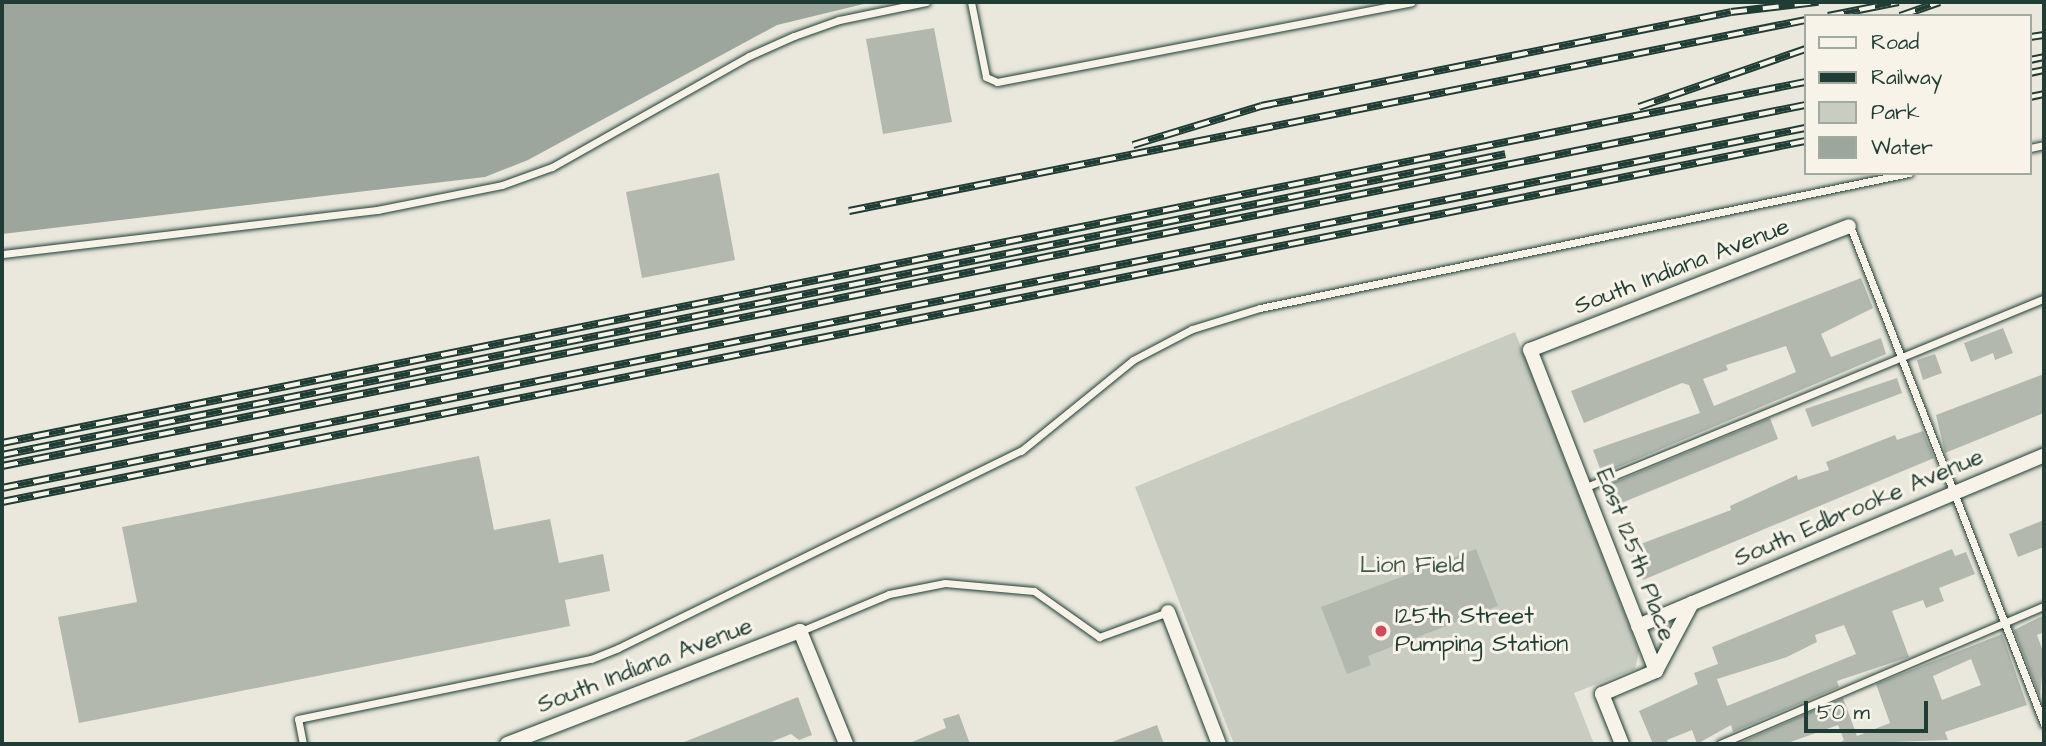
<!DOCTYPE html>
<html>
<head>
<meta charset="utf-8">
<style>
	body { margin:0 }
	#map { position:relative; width:2046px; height:746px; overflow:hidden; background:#eae8dd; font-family:"Architects Daughter",sans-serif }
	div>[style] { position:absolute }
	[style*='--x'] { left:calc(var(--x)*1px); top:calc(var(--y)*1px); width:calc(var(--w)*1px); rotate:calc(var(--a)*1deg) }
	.green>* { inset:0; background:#c8ccc1 }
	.water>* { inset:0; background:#9ca69c }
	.building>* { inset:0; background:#b2b8ae }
	.roads { filter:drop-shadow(0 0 2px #1f3d34) drop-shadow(0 0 2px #1f3d34) }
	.service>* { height:7px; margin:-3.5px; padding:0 3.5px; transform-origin:3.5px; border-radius:3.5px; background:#f7f3e8 }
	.minor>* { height:14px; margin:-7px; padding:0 7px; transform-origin:7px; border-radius:7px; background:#f7f3e8 }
	.rail>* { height:8px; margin-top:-4px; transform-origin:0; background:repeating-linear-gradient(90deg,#f7f3e8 0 16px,#1f3d34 0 32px); box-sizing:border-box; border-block:2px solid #1f3d34 }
	.dots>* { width:19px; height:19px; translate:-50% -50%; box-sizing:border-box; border:4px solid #f7f3e8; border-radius:50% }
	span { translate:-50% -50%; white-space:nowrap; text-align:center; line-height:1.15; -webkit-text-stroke:6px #f7f3e8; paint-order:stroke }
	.street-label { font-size:24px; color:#1f3d34 }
	.park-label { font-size:24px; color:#415a50 }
	.poi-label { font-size:24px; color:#1f3d34 }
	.left { translate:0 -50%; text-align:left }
	.frame { position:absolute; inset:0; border:4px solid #1f3d34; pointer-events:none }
	.legend { position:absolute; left:1804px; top:14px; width:228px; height:161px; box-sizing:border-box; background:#f7f3e8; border:2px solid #a1aaa0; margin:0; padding:9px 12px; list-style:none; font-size:21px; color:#1f3d34 }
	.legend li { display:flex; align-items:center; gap:14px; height:35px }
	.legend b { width:35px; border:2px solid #a1aaa0 }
	.scale { position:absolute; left:1804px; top:701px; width:124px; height:32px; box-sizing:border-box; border:4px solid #1f3d34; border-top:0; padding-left:9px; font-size:21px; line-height:24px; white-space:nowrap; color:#1f3d34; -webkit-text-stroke:5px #f7f3e8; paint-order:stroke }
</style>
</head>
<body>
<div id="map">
	<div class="green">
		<div style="clip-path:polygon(1515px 332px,1639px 651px,1635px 669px,1574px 693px,1594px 744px,1234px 744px,1135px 487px)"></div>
	</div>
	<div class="water">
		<div style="clip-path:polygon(2px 2px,872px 2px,777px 25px,528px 160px,485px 177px,2px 234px)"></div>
	</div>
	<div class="building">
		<div style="clip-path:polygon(934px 28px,952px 122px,883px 134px,866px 39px)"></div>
		<div style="clip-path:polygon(719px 173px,735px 260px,642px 278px,626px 192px)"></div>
		<div style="clip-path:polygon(evenodd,1861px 278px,1873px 308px,1821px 334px,1831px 357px,1881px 338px,1886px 354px,1602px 474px,1593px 450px,1700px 413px,1689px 385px,1682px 383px,1584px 423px,1571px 391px,1861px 278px,1786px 346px,1796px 372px,1714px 406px,1703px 379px,1728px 370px,1726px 365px,1786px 346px)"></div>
		<div style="clip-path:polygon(2003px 328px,2013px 353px,1995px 360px,1993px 353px,1971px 362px,1964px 343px)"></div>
		<div style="clip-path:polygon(1935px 354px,1942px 373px,1923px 380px,1917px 360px)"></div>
		<div style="clip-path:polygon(2044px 374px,2044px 413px,1945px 453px,1936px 415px)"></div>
		<div style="clip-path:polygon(1897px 378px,1902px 393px,1812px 427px,1805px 409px)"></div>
		<div style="clip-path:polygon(1770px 418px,1778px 439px,1614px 506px,1606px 486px)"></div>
		<div style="clip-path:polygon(1923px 431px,1934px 458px,1643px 580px,1630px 548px,1731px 510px,1730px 506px,1797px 475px,1798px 480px,1829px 470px,1826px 462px,1895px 435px,1897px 440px)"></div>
		<div style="clip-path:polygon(479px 456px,494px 530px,550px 519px,559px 563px,603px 554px,610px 591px,565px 600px,570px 626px,79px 723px,58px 617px,137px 602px,122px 527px)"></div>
		<div style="clip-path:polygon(2044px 520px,2044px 547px,2018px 557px,2009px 534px)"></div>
		<div style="clip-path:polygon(1476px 549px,1498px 606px,1368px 656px,1371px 665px,1347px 674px,1321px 607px)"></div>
		<div style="clip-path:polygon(evenodd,1952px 549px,1955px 556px,1966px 552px,1975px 574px,1939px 588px,1944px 601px,1926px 608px,1923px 600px,1892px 611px,1909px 657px,1837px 681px,1839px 687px,1733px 732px,1731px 725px,1697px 744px,1692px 730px,1667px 740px,1669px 744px,1653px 744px,1639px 711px,1698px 684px,1694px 673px,1718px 664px,1712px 647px,1952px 549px,1844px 625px,1856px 654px,1727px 706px,1717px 679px,1787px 657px,1817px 642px,1815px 635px,1844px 625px)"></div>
		<div style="clip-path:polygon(2044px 615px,2044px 632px,2037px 635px,2044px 654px,2040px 697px,2014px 630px)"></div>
		<div style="clip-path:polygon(evenodd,2002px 634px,2027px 705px,1945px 732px,1948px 740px,1838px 744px,1844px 740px,1838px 725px,1785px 744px,1737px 744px,1843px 698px,1857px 736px,1890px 723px,1876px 684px,2002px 634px,1971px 659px,1981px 685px,1942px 700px,1933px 676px,1971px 659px)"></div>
		<div style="clip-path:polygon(798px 697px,812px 735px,799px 740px,791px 734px,766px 744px,679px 744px)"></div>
		<div style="clip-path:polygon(959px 714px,970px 744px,907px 744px,946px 728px,943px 719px)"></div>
		<div style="clip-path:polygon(1157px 725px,1164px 744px,1109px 744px,1109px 743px)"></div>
	</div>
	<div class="roads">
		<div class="service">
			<div style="--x:971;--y:2;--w:76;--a:78.7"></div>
			<div style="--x:986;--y:77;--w:12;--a:24"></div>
			<div style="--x:997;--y:82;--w:422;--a:-10.9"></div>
			<div style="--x:2030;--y:148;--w:14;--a:-12"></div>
			<div style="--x:1850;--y:226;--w:534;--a:68.72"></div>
			<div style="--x:2;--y:254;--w:378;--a:-6.7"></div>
			<div style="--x:377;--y:210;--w:127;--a:-11.3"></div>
			<div style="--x:502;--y:185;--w:53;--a:-19.8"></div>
			<div style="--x:552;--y:167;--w:226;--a:-29.4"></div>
			<div style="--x:749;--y:56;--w:49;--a:-24"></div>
			<div style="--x:794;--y:36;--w:48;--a:-19.6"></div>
			<div style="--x:839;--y:20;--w:89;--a:-11.7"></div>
			<div style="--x:1584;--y:488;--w:498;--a:-22.4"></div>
			<div style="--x:801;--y:631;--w:95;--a:-22.8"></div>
			<div style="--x:889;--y:594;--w:57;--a:-11.1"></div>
			<div style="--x:945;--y:583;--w:89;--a:5.1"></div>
			<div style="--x:1034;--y:591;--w:80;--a:35.3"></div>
			<div style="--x:1099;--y:637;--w:73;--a:-19.9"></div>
			<div style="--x:303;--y:744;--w:25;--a:-101"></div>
			<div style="--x:298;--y:719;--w:299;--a:-11.6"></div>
			<div style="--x:591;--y:659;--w:29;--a:-22"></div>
			<div style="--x:618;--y:648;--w:449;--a:-26.1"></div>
			<div style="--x:1021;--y:451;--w:144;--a:-39.1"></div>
			<div style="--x:1133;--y:360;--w:67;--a:-27.7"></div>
			<div style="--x:1192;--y:329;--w:71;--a:-17.2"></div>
			<div style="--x:1260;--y:308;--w:663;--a:-11.75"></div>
			<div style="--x:1720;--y:744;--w:352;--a:-23.1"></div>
		</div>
		<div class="minor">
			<div style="--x:1168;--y:612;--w:142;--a:68.9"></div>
			<div style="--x:1638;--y:626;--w:441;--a:-22.8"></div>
			<div style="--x:1656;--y:671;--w:345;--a:-111.4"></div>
			<div style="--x:1530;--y:350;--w:342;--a:-21.2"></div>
			<div style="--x:1656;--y:671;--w:77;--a:-62.1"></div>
			<div style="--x:507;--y:744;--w:314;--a:-21.1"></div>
			<div style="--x:800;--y:631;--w:122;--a:67.8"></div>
			<div style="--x:1622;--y:744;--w:54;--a:-111.8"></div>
			<div style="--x:1602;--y:694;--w:59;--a:-23.1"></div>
		</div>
	</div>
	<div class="rail">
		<div style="--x:1828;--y:16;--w:72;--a:-11.2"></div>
		<div style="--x:1900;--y:16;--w:42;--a:-19.3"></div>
		<div style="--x:2030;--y:37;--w:14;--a:-8"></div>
		<div style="--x:2030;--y:60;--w:14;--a:-12"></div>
		<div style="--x:2030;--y:73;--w:14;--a:-12"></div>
		<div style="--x:2030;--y:97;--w:14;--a:-12"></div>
		<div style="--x:1639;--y:107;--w:177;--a:-19.2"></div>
		<div style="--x:1133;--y:145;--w:134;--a:-16.9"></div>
		<div style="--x:1261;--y:106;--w:479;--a:-11.3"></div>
		<div style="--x:1731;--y:12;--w:88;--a:-6.6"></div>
		<div style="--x:849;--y:211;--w:976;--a:-11.29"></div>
		<div style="--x:2;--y:443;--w:1840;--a:-11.32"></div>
		<div style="--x:2;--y:455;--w:1533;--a:-11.32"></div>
		<div style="--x:2;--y:466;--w:1840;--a:-11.32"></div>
		<div style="--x:2;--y:488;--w:1840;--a:-11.29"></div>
		<div style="--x:2;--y:502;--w:1840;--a:-11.32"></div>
	</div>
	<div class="dots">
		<div style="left:1381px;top:631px;background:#d1495b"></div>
	</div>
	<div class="street-label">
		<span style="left:1682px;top:267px;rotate:-21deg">South Indiana Avenue</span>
		<span style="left:1859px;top:508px;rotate:-23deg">South Edbrooke Avenue</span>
		<span style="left:1635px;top:555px;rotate:69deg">East 125th Place</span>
		<span style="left:645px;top:666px;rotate:-21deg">South Indiana Avenue</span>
	</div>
	<div class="park-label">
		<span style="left:1412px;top:566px">Lion Field</span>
	</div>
	<div class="poi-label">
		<span class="left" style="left:1395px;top:631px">125th Street<br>Pumping Station</span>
	</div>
	<div class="frame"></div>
	<ul class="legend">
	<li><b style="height:9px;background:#f7f3e8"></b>Road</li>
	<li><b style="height:9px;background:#1f3d34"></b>Railway</li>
	<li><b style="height:19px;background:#c8ccc1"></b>Park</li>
	<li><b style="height:19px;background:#9ca69c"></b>Water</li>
	</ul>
	<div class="scale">50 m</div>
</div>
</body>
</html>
